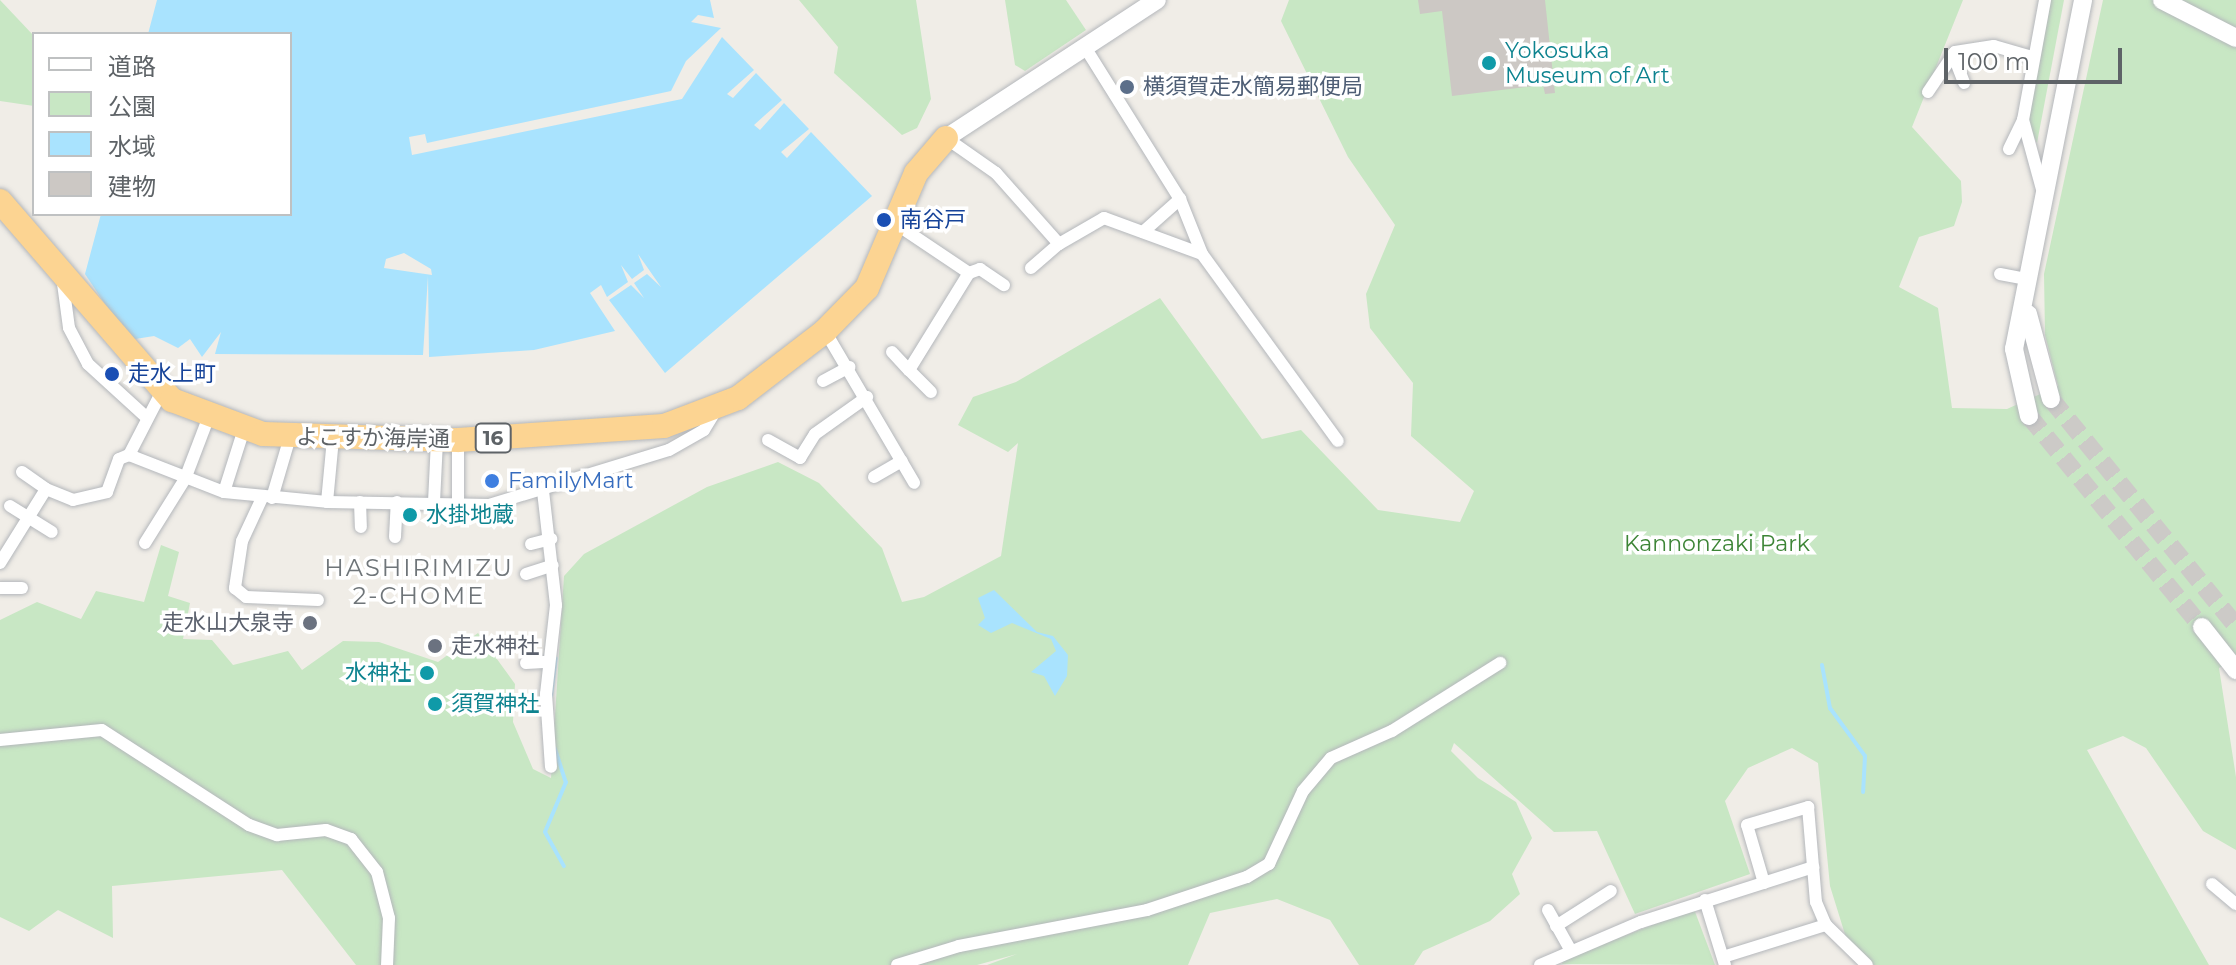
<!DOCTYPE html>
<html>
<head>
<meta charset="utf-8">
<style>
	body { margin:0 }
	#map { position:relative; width:2236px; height:965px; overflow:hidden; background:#f0ede7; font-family:Montserrat,"Noto Sans JP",sans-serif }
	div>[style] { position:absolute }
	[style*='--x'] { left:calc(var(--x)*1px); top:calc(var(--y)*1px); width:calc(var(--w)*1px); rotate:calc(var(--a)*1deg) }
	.green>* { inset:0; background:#c8e7c4 }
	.water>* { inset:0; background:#a9e3fe }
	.stream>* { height:4px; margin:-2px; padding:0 2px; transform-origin:2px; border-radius:2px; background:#a9e3fe }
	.building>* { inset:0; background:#ccc8c4 }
	.secondary-tunnel>* { height:18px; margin-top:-9px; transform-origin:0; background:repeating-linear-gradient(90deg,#cccac7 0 18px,transparent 0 27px) }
	.roads { filter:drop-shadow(0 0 2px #b4b7bb) drop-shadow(0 0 2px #b4b7bb) }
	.street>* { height:12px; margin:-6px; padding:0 6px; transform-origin:6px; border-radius:6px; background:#fff }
	.secondary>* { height:18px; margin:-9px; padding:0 9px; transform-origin:9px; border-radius:9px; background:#fff }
	.highway>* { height:24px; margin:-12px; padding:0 12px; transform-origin:12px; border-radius:12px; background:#fcd492 }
	.dots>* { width:22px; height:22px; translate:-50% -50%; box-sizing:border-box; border:4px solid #fff; border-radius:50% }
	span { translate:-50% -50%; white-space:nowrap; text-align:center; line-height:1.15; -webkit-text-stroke:7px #fff; paint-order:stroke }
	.shield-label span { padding:2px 6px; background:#fff; border:2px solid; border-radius:6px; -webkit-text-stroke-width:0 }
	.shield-label { font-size:20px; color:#5e6367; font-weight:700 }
	.culture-label { font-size:22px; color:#0d838f }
	.left { translate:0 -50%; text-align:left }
	.right { translate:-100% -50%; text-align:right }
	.service-label { font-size:22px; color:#4e5e75 }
	.transit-label { font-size:22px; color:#164399 }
	.street-label { font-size:22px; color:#5e6367 }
	.shop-label { font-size:22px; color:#366cbe }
	.park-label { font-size:22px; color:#3d8536 }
	.worship-label { font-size:22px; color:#5b616d }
	.neighbourhood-label { font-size:24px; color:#6f7579; letter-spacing:2px }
	.legend { position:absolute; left:32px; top:32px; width:260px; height:184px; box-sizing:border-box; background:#fff; border:2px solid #bfc1c2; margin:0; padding:10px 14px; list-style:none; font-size:24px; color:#5e6367 }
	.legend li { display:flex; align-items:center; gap:16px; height:40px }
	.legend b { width:40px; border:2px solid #bfc1c2 }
	.scale { position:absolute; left:1944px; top:48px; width:178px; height:36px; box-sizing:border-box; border:4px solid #5e6367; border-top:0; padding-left:10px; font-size:24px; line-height:28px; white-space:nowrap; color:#5e6367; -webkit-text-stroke:6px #fff; paint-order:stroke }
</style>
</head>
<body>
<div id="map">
	<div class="green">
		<div style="clip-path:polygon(0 0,34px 36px,34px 106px,0 101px)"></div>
		<div style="clip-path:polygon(799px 0,916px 0,931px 99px,917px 128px,902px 135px,834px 73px,838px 47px)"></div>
		<div style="clip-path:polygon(1005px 0,1066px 0,1086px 30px,1025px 71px,1015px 65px)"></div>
		<div style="clip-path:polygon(1289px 0,1963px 0,1912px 127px,1961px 181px,1962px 202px,1954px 226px,1919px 237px,1899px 287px,1938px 308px,1952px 408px,2007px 409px,2058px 386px,2045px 335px,2044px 274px,2103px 0,2236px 0,2236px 659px,2219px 668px,2236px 777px,2236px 850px,2203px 831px,2146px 748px,2123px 736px,2087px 750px,2209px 965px,1874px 965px,1848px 944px,1830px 886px,1818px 763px,1792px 748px,1748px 768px,1725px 801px,1750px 874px,1635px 914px,1597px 831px,1554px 832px,1454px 743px,1451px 751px,1478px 778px,1516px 802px,1532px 838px,1512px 874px,1520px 894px,1490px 921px,1423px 951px,1414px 965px,1359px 965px,1330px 920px,1277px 899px,1210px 913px,1188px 965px,987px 965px,1017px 954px,977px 965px,356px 965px,282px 870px,112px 886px,113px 938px,58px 910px,29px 931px,0 917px,0 620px,37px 602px,81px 619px,96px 591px,144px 602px,161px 545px,179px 552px,168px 596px,190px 603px,183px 639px,212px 640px,233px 665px,288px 651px,302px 670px,343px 641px,379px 642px,438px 662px,478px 633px,515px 684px,513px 722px,533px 769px,551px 778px,564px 576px,584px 554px,707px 487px,778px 462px,819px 483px,882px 548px,902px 602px,924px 597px,1001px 556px,1018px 443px,1008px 452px,958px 425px,973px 397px,1016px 382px,1160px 298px,1262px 439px,1301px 430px,1378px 510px,1460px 522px,1474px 491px,1411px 436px,1413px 383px,1370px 328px,1366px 294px,1395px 225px,1348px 157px,1281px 21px)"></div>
		<div style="clip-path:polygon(2049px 0,2064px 0,2037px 143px,2026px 120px)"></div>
		<div style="clip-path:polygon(1694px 909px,1715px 965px,1562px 964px,1564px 959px)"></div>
	</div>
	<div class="water">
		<div style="clip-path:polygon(evenodd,157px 0,710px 0,714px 18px,698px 15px,691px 22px,721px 28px,686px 61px,671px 91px,427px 143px,425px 134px,409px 137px,412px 155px,682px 99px,722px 37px,754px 70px,727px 94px,733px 98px,756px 73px,782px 100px,754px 125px,760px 130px,784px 103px,809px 129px,781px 152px,787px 158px,811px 132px,872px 196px,665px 373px,609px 300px,631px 285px,644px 298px,634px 283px,647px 274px,661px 287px,638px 254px,644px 270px,632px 279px,621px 265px,628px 282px,607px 297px,601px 285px,590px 293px,615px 331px,534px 350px,429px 357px,428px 276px,423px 355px,215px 354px,221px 332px,202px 357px,190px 339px,178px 348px,154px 336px,129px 340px,85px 274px,101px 214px,290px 214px,290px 34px,148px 34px,157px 0,404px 253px,431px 269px,432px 275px,384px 268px,386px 259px,404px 253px)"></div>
		<div style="clip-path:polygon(994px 590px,1037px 632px,1053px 636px,1068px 655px,1067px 676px,1055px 696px,1044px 676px,1031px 672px,1056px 651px,1051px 639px,1012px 623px,991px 633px,978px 625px,985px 618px,978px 598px)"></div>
	</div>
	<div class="stream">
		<div style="--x:1822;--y:665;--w:44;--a:79.5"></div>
		<div style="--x:1830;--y:708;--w:59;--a:53.9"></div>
		<div style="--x:1865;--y:756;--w:36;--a:93"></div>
		<div style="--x:551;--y:696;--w:38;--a:-83"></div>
		<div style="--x:555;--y:749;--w:35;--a:72"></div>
		<div style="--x:566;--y:782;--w:54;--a:112.8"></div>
		<div style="--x:545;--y:832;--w:39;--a:61"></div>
	</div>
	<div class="building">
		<div style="clip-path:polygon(1418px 0,1545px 0,1555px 93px,1545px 94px,1543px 85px,1452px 96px,1442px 11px,1420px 14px)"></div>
	</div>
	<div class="secondary-tunnel">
		<div style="--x:2051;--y:399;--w:293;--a:50.8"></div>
		<div style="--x:2029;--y:416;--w:273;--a:50.7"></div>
	</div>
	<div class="roads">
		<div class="street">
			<div style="--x:1088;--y:52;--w:173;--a:58"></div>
			<div style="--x:1180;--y:199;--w:59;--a:68.2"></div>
			<div style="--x:1202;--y:254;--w:231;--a:54"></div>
			<div style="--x:1953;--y:54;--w:31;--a:69"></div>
			<div style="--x:1928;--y:92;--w:48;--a:-56"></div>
			<div style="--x:1955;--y:52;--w:39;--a:-9"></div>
			<div style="--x:1994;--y:46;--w:36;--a:16"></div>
			<div style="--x:946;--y:138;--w:61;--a:35"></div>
			<div style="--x:996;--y:173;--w:95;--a:48.4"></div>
			<div style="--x:1059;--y:244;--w:52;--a:-30"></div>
			<div style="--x:1104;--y:218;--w:104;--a:20.2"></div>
			<div style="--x:2009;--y:149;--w:32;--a:-64"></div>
			<div style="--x:2043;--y:193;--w:76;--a:-105.3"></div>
			<div style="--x:2023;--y:120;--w:122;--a:-79.6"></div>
			<div style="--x:1143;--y:232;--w:50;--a:-41.7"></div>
			<div style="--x:1031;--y:268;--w:37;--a:-41"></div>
			<div style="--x:969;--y:273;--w:12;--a:-20"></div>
			<div style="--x:980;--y:269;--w:29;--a:34"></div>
			<div style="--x:2000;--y:274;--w:26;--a:11"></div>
			<div style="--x:62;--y:276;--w:52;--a:82.3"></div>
			<div style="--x:69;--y:328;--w:41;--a:62.2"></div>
			<div style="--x:88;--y:364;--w:79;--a:42.4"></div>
			<div style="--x:825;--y:331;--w:176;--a:59.6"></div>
			<div style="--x:892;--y:352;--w:25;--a:47"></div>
			<div style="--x:909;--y:370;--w:114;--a:-58.3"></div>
			<div style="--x:969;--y:273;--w:88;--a:-146.1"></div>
			<div style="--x:909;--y:370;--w:31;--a:45"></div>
			<div style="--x:823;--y:381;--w:30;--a:-28"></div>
			<div style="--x:161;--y:393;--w:70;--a:117.3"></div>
			<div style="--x:129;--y:455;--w:102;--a:21.3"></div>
			<div style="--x:224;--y:492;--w:103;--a:5.5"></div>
			<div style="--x:327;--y:502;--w:162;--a:1.1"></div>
			<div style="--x:489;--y:505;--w:188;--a:-17"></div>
			<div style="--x:669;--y:450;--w:40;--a:-29.7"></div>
			<div style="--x:704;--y:430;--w:23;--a:-59"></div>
			<div style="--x:458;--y:440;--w:64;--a:90"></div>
			<div style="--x:768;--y:440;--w:37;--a:29"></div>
			<div style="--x:800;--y:458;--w:28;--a:-58"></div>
			<div style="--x:815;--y:434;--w:64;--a:-35.4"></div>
			<div style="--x:22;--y:472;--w:29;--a:35"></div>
			<div style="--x:874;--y:477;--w:32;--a:-30"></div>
			<div style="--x:543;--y:491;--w:115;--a:83.5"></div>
			<div style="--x:556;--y:605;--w:90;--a:96.4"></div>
			<div style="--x:546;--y:694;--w:73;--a:86.1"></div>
			<div style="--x:224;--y:492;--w:66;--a:-72.4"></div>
			<div style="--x:262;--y:498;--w:47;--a:114.9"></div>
			<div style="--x:242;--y:541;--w:48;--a:98.5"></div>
			<div style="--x:235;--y:588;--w:14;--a:39"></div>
			<div style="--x:246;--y:597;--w:72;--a:2.4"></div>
			<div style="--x:272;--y:498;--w:64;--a:-73.6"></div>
			<div style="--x:327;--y:502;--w:64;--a:-84.6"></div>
			<div style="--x:360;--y:502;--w:25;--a:88"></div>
			<div style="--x:434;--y:502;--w:62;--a:-87.2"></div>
			<div style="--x:10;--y:506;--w:49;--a:31.8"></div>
			<div style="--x:395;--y:537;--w:35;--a:-87"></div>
			<div style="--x:145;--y:543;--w:75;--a:-58"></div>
			<div style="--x:185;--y:479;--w:67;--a:-69.1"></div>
			<div style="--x:531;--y:544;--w:21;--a:-14"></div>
			<div style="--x:0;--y:563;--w:87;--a:-58.1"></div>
			<div style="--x:46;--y:489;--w:29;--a:22"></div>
			<div style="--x:73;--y:500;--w:35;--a:-13"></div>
			<div style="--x:107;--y:492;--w:35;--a:-70"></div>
			<div style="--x:119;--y:459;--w:11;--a:-22"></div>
			<div style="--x:526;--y:574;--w:28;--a:-18"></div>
			<div style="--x:0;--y:588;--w:22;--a:0"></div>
			<div style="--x:526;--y:663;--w:22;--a:-3"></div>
			<div style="--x:0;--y:740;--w:102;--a:-5.6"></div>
			<div style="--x:102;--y:730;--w:175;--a:32.9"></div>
			<div style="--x:249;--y:825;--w:30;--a:20"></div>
			<div style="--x:277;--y:835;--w:49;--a:-5.8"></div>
			<div style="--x:326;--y:830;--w:27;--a:20"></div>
			<div style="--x:351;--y:839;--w:42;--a:51.8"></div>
			<div style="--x:377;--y:872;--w:48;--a:75.4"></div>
			<div style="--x:389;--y:918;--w:47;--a:92.4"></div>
			<div style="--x:1764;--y:883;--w:60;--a:-106.3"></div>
			<div style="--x:1747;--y:825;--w:64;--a:-16.4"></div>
			<div style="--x:1808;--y:807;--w:95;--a:85.2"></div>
			<div style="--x:1816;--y:902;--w:25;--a:67"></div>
			<div style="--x:1826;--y:925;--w:57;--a:44.3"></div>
			<div style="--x:2212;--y:884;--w:31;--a:40"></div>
			<div style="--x:1705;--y:900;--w:68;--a:72.9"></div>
			<div style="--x:1548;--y:910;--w:47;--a:60.7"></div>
			<div style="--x:1556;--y:926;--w:65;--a:-32.5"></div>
			<div style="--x:1723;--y:957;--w:108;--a:-17.3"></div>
			<div style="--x:897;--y:965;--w:65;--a:-17"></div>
			<div style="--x:959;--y:946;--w:191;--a:-10.8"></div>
			<div style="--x:1147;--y:910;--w:105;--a:-18.3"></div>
			<div style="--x:1247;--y:877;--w:26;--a:-31"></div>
			<div style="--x:1269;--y:864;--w:81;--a:-65"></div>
			<div style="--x:1303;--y:791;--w:43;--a:-49.7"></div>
			<div style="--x:1331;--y:758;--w:67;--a:-23.9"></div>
			<div style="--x:1392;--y:731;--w:128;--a:-32.2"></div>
			<div style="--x:1540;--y:965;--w:110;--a:-23.1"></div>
			<div style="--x:1641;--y:922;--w:181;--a:-17.7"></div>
		</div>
		<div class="secondary">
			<div style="--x:2162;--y:0;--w:83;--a:27.2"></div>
			<div style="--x:946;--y:138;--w:252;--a:-33.2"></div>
			<div style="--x:2028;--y:314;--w:88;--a:74.9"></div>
			<div style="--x:2029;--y:416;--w:69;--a:-102.6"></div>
			<div style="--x:2014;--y:349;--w:356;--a:-78.8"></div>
			<div style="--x:2202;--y:627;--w:55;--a:51.7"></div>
		</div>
		<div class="highway">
			<div style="--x:0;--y:201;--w:263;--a:49.2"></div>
			<div style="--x:172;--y:400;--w:97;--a:20.5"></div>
			<div style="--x:263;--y:434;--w:195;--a:1.8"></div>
			<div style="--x:458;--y:440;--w:206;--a:-3.9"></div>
			<div style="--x:664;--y:426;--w:79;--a:-20.7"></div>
			<div style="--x:738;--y:398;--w:110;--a:-37.6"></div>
			<div style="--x:825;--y:331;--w:60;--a:-45.7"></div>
			<div style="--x:867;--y:288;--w:125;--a:-66.9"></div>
			<div style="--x:916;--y:173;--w:46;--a:-49.4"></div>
		</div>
	</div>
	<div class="dots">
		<div style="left:1489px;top:63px;background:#0f9aa8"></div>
		<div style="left:1127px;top:87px;background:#5c6f8a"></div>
		<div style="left:884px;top:220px;background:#1a4fb4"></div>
		<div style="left:112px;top:374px;background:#1a4fb4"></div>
		<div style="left:492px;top:481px;background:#3f7fe0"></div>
		<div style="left:410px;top:515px;background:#0f9aa8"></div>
		<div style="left:310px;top:623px;background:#6b7280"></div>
		<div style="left:435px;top:646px;background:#6b7280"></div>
		<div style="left:427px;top:673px;background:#0f9aa8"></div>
		<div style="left:435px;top:704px;background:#0f9aa8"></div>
	</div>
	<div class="shield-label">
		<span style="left:493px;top:438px">16</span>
	</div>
	<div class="culture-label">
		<span class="left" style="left:1505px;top:63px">Yokosuka<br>Museum of Art</span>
		<span class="left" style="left:426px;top:515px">水掛地蔵</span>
		<span class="right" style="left:411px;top:673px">水神社</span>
		<span class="left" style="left:451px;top:704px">須賀神社</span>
	</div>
	<div class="service-label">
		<span class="left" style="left:1143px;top:87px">横須賀走水簡易郵便局</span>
	</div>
	<div class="transit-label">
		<span class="left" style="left:900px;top:220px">南谷戸</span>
		<span class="left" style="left:128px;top:374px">走水上町</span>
	</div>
	<div class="street-label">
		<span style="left:373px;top:438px;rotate:1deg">よこすか海岸通</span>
	</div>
	<div class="shop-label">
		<span class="left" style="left:508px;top:481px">FamilyMart</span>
	</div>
	<div class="park-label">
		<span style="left:1717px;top:544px">Kannonzaki Park</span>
	</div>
	<div class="worship-label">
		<span class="right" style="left:294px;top:623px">走水山大泉寺</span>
		<span class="left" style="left:451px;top:646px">走水神社</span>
	</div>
	<div class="neighbourhood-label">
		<span style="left:419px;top:582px">HASHIRIMIZU<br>2-CHOME</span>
	</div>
	<ul class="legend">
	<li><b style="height:10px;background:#fff"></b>道路</li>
	<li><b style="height:22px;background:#c8e7c4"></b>公園</li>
	<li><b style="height:22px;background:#a9e3fe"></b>水域</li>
	<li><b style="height:22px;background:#ccc8c4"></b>建物</li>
	</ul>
	<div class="scale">100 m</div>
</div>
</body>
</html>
